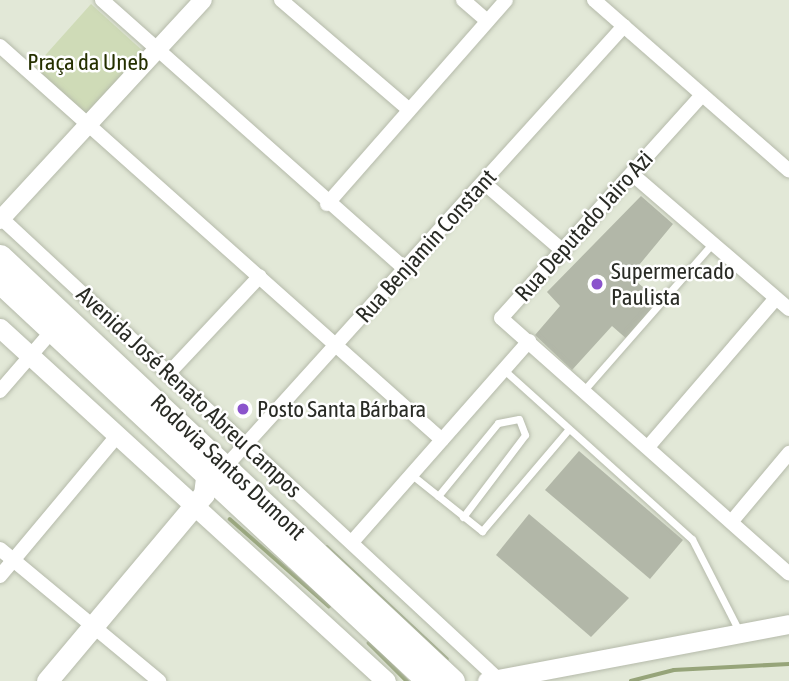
<!DOCTYPE html>
<html>
<head>
<meta charset="utf-8">
<style>
	body { margin:0 }
	#map { position:relative; width:789px; height:681px; overflow:hidden; background:#e2e8d7; font-family:"Asap Condensed",sans-serif }
	div>[style] { position:absolute }
	[style*='--x'] { left:calc(var(--x)*1px); top:calc(var(--y)*1px); width:calc(var(--w)*1px); rotate:calc(var(--a)*1deg) }
	.green>* { inset:0; background:#cfdbb7 }
	.stream>* { height:3.5px; margin:-1.75px; padding:0 1.75px; transform-origin:1.75px; border-radius:1.75px; background:#96a479 }
	.building>* { inset:0; background:#b2b7a8 }
	.roads { filter:drop-shadow(0 0 2px #b5baaa) drop-shadow(0 0 2px #b5baaa) }
	.service>* { height:7px; margin:-3.5px; padding:0 3.5px; transform-origin:3.5px; border-radius:3.5px; background:#fff }
	.minor>* { height:14px; margin:-7px; padding:0 7px; transform-origin:7px; border-radius:7px; background:#fff }
	.tertiary>* { height:18px; margin:-9px; padding:0 9px; transform-origin:9px; border-radius:9px; background:#fff }
	.secondary>* { height:19px; margin:-9.5px; padding:0 9.5px; transform-origin:9.5px; border-radius:9.5px; background:#fff }
	.primary>* { height:21px; margin:-10.5px; padding:0 10.5px; transform-origin:10.5px; border-radius:10.5px; background:#fff }
	.trunk>* { height:23px; margin:-11.5px; padding:0 11.5px; transform-origin:11.5px; border-radius:11.5px; background:#fff }
	.dots>* { width:19px; height:19px; translate:-50% -50%; box-sizing:border-box; border:4px solid #fff; border-radius:50% }
	span { translate:-50% -50%; white-space:nowrap; text-align:center; line-height:1.15; -webkit-text-stroke:5px #fff; paint-order:stroke }
	.park-label { font-size:23px; color:#253000 }
	.street-label { font-size:23px; color:#292b25 }
	.poi-label { font-size:23px; color:#292b25 }
	.left { translate:0 -50%; text-align:left }
</style>
</head>
<body>
<div id="map">
	<div class="green">
		<div style="clip-path:polygon(91px 4px,144px 52px,85px 117px,32px 70px)"></div>
	</div>
	<div class="stream">
		<div style="--x:230;--y:519;--w:132;--a:41.3"></div>
		<div style="--x:327;--y:547;--w:164;--a:43"></div>
		<div style="--x:369;--y:643;--w:54;--a:45"></div>
		<div style="--x:631;--y:681;--w:44;--a:-14.3"></div>
		<div style="--x:674;--y:670;--w:115;--a:-3"></div>
	</div>
	<div class="building">
		<div style="clip-path:polygon(641px 196px,673px 224px,630px 276px,658px 300px,628px 340px,612px 326px,572px 370px,535px 335px,560px 306px,547px 292px)"></div>
		<div style="clip-path:polygon(579px 451px,683px 540px,650px 579px,545px 490px)"></div>
		<div style="clip-path:polygon(529px 514px,629px 598px,591px 637px,496px 555px)"></div>
	</div>
	<div class="roads">
		<div class="service">
			<div style="--x:504;--y:370;--w:253;--a:42"></div>
			<div style="--x:692;--y:539;--w:103;--a:62.9"></div>
			<div style="--x:585;--y:389;--w:194;--a:-48.8"></div>
			<div style="--x:412;--y:475;--w:90;--a:38.7"></div>
			<div style="--x:482;--y:531;--w:131;--a:-49.6"></div>
			<div style="--x:438;--y:496;--w:94;--a:-50.6"></div>
			<div style="--x:498;--y:423;--w:21;--a:-11"></div>
			<div style="--x:519;--y:419;--w:17;--a:69"></div>
			<div style="--x:525;--y:435;--w:103;--a:127.1"></div>
		</div>
		<div class="minor">
			<div style="--x:102;--y:0;--w:407;--a:41.6"></div>
			<div style="--x:281;--y:0;--w:167;--a:40.6"></div>
			<div style="--x:463;--y:0;--w:32;--a:41"></div>
			<div style="--x:594;--y:0;--w:259;--a:41.2"></div>
			<div style="--x:0;--y:46;--w:592;--a:41.71"></div>
			<div style="--x:702;--y:95;--w:300;--a:132"></div>
			<div style="--x:501;--y:318;--w:385;--a:41.6"></div>
			<div style="--x:632;--y:174;--w:207;--a:40.7"></div>
			<div style="--x:484;--y:183;--w:103;--a:40.7"></div>
			<div style="--x:327;--y:204;--w:271;--a:-48.7"></div>
			<div style="--x:0;--y:217;--w:682;--a:42.86"></div>
			<div style="--x:168;--y:374;--w:134;--a:-46.8"></div>
			<div style="--x:0;--y:391;--w:79;--a:-49.1"></div>
			<div style="--x:648;--y:447;--w:196;--a:-49.3"></div>
			<div style="--x:227;--y:465;--w:592;--a:-47.88"></div>
			<div style="--x:732;--y:521;--w:89;--a:-50"></div>
			<div style="--x:352;--y:542;--w:268;--a:-48.6"></div>
			<div style="--x:0;--y:549;--w:207;--a:39.7"></div>
			<div style="--x:0;--y:576;--w:184;--a:-50.1"></div>
		</div>
		<div class="tertiary">
			<div style="--x:0;--y:220;--w:299;--a:-47.3"></div>
		</div>
		<div class="secondary">
			<div style="--x:0;--y:328;--w:523;--a:42.44"></div>
			<div style="--x:487;--y:681;--w:307;--a:-10.7"></div>
		</div>
		<div class="primary">
			<div style="--x:47;--y:681;--w:244;--a:-50"></div>
			<div style="--x:204;--y:494;--w:31;--a:-83"></div>
		</div>
		<div class="trunk">
			<div style="--x:0;--y:256;--w:621;--a:43.17"></div>
			<div style="--x:0;--y:282;--w:585;--a:42.99"></div>
		</div>
	</div>
	<div class="dots">
		<div style="left:597px;top:284px;background:#8b54cc"></div>
		<div style="left:243px;top:409px;background:#8b54cc"></div>
	</div>
	<div class="park-label">
		<span style="left:88px;top:62px">Praça da Uneb</span>
	</div>
	<div class="street-label">
		<span style="left:584px;top:226px;rotate:-48deg">Rua Deputado Jairo Azi</span>
		<span style="left:426px;top:246px;rotate:-48deg">Rua Benjamin Constant</span>
		<span style="left:189px;top:392px;rotate:43deg">Avenida José Renato Abreu Campos</span>
		<span style="left:228px;top:467px;rotate:43deg">Rodovia Santos Dumont</span>
	</div>
	<div class="poi-label">
		<span class="left" style="left:611px;top:284px">Supermercado<br>Paulista</span>
		<span class="left" style="left:257px;top:409px">Posto Santa Bárbara</span>
	</div>
</div>
</body>
</html>
